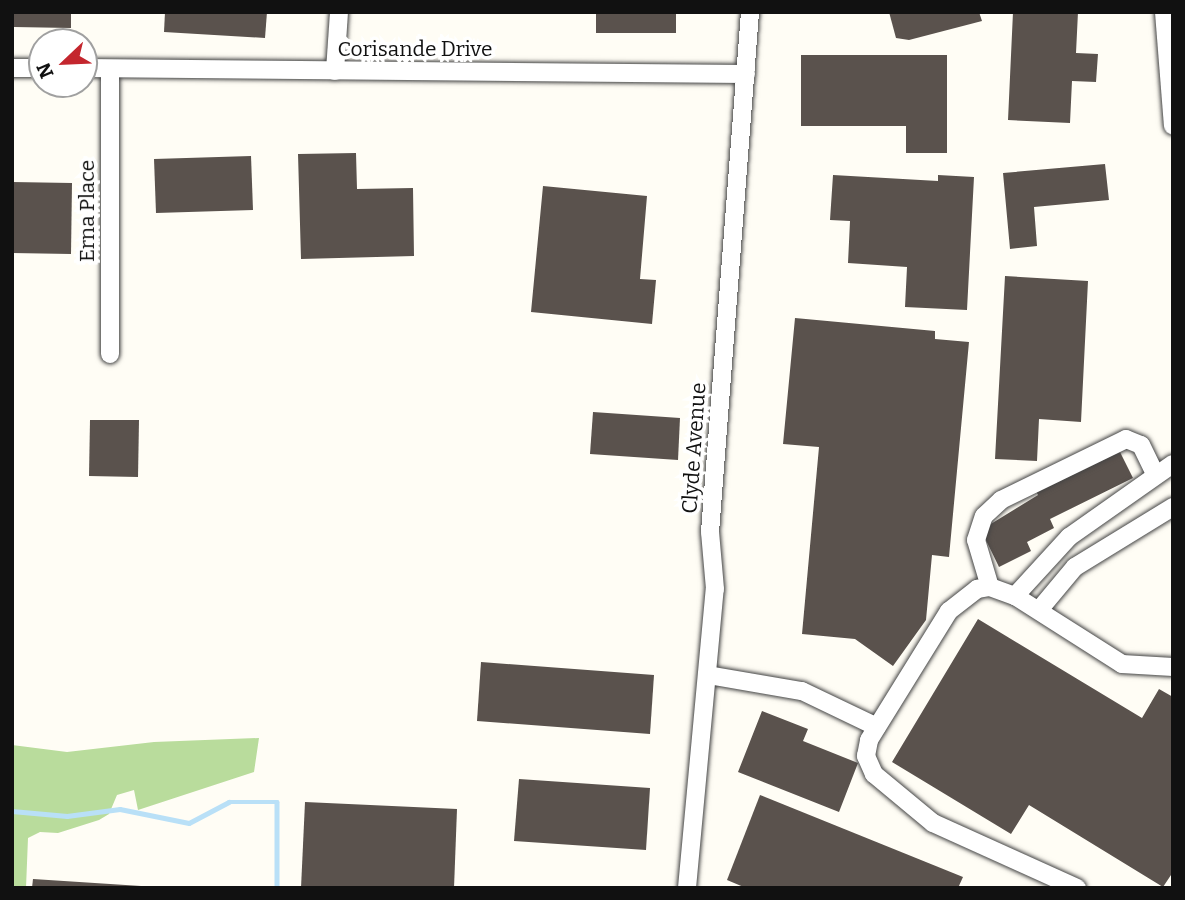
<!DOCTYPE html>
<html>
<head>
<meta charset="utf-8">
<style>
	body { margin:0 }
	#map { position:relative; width:1185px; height:900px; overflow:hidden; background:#fffdf5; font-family:Bitter,serif }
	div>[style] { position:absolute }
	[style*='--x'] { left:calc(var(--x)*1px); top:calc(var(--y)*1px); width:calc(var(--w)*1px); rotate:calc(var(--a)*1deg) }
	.forest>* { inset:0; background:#b9dc9c }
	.stream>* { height:4.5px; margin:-2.25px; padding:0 2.25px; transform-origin:2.25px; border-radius:2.25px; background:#b9e0f7 }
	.building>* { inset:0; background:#5a524d }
	.roads { filter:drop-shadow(0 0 2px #444) drop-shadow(0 0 2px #444) }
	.minor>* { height:18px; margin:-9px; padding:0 9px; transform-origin:9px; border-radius:9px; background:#fff }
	span { translate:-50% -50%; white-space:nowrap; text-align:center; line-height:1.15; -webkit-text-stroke:7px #fff; paint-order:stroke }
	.street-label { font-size:21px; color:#111 }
	.frame { position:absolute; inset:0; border:14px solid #111; pointer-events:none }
	.north { position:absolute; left:28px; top:28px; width:70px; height:70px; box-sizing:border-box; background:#fff; border:2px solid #a0a0a0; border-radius:50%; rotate:247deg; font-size:19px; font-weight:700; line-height:28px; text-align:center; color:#111 }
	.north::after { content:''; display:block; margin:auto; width:24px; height:32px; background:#c4262e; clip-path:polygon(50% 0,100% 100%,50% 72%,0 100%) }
</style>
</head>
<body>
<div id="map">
	<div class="forest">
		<div style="clip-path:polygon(259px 738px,254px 772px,138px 810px,134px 790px,117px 795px,109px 814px,99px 820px,58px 833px,40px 832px,28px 838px,26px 888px,12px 888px,12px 745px,67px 752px,154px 742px)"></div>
	</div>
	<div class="stream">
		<div style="--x:12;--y:811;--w:55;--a:5.2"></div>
		<div style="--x:67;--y:816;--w:53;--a:-7.5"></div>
		<div style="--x:120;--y:809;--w:70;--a:11.5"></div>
		<div style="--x:189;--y:823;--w:45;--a:-27.7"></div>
		<div style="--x:229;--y:802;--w:48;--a:0"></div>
		<div style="--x:277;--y:802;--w:86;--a:90"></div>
	</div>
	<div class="building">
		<div style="clip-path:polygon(14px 12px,71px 12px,71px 28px,14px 27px)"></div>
		<div style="clip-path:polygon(165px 12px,267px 12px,265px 38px,164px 32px)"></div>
		<div style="clip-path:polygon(596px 12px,676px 12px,676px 33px,596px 33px)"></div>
		<div style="clip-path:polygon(889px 12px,979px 12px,982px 21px,909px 40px,896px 38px)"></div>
		<div style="clip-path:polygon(1013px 12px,1078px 12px,1076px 53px,1098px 54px,1096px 82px,1072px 81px,1070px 123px,1008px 120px)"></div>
		<div style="clip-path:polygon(801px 55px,947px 55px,947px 153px,906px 153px,906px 126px,801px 126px)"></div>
		<div style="clip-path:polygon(356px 153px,357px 189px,413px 188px,414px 256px,301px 259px,298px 154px)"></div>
		<div style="clip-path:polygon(251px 156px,253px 210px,156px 213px,154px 159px)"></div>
		<div style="clip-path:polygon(1105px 164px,1109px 200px,1034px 207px,1037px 246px,1010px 249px,1003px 173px)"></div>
		<div style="clip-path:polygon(833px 175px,938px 181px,938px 175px,974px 177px,967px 310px,905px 307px,907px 267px,848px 263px,850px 221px,830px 220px)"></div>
		<div style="clip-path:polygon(12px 182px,72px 183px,71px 254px,12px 253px)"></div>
		<div style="clip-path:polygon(543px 186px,647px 196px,640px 279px,656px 280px,652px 324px,531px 312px)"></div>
		<div style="clip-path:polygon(1005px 276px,1088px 281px,1081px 422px,1039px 419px,1037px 461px,995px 459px)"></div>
		<div style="clip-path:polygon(795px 318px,935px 331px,935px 339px,969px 342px,949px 557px,932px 555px,926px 620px,893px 666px,855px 639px,802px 634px,819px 447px,783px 444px)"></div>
		<div style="clip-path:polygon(593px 412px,680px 418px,678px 460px,590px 454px)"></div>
		<div style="clip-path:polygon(90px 420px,139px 420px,138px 477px,89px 476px)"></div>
		<div style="clip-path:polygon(1117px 446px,1133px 478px,1050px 519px,1054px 528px,1027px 542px,1031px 551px,999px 567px,981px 530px,1038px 495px,1034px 487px)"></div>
		<div style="clip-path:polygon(978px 619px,1142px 718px,1159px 689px,1173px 697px,1173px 872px,1163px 887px,1029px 805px,1011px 834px,892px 762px)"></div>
		<div style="clip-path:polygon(481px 662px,654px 675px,650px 734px,477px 721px)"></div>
		<div style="clip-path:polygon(762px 711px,808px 729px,803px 741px,858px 763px,839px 812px,738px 772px)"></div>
		<div style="clip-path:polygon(519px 779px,650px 788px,646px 850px,514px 841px)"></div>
		<div style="clip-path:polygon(760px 795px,963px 877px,958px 888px,746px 888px,727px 880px)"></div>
		<div style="clip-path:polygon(305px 802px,457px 809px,454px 888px,301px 888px)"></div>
		<div style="clip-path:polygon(33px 879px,141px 886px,141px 888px,32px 888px)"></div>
	</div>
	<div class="roads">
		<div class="minor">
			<div style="--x:1164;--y:12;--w:114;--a:85.5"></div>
			<div style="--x:12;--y:68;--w:30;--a:0"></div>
			<div style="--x:84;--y:68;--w:662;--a:0.52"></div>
			<div style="--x:110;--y:69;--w:285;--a:90"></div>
			<div style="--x:335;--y:71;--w:59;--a:-86.1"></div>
			<div style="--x:990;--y:587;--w:49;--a:-106.6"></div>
			<div style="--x:976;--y:540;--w:25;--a:-72"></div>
			<div style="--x:984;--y:516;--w:23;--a:-43"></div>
			<div style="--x:1001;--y:500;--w:139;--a:-26"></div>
			<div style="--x:1126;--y:439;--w:16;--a:22"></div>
			<div style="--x:1141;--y:445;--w:32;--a:64"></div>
			<div style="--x:1015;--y:596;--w:80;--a:-47.5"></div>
			<div style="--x:1069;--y:537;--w:127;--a:-35.1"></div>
			<div style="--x:1039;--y:610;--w:56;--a:-50.1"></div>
			<div style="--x:1075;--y:567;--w:115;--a:-31.5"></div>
			<div style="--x:708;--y:675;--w:95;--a:9.7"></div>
			<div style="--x:802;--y:691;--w:83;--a:25.6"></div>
			<div style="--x:687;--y:888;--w:300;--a:-84.7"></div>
			<div style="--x:715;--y:589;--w:57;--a:-95"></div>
			<div style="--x:710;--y:532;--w:522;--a:-85.6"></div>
			<div style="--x:1077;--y:888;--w:158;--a:-155.7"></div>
			<div style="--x:933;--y:823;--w:77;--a:-140.3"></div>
			<div style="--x:874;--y:774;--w:20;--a:-114"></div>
			<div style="--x:866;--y:756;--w:16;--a:-79"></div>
			<div style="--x:869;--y:740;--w:152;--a:-58.2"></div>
			<div style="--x:949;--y:611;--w:36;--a:-38"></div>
			<div style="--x:977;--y:589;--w:13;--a:-9"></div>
			<div style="--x:990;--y:587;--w:27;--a:20"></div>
			<div style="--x:1015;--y:596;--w:127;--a:32.4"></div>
			<div style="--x:1122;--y:664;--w:51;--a:3.4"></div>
		</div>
	</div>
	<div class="street-label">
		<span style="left:415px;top:49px">Corisande Drive</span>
		<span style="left:87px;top:211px;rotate:-90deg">Erna Place</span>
		<span style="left:694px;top:448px;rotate:-86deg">Clyde Avenue</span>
	</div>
	<div class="frame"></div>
	<div class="north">N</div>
</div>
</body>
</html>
